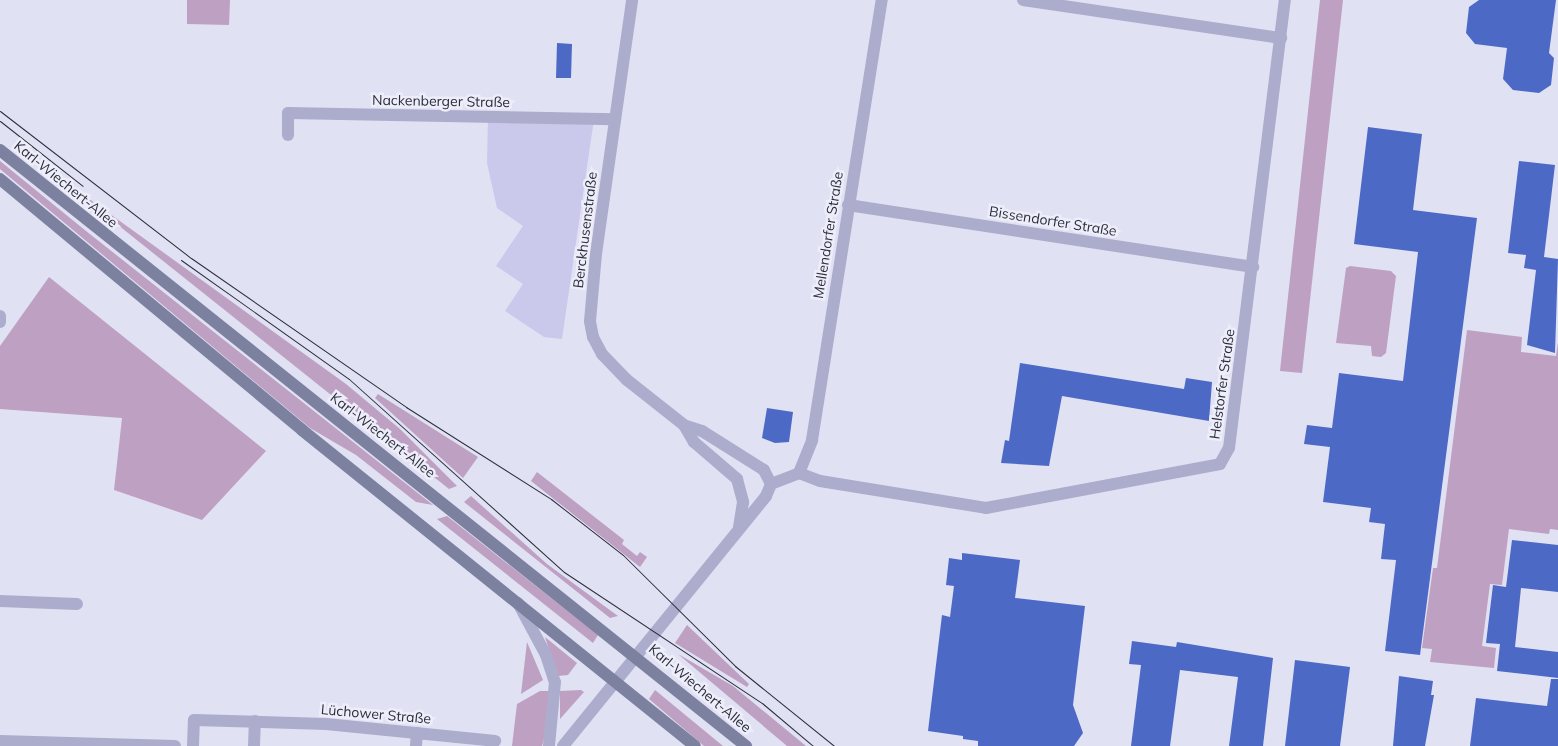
<!DOCTYPE html>
<html>
<head>
<meta charset="utf-8">
<style>
	body { margin:0 }
	#map { position:relative; width:1558px; height:746px; overflow:hidden; background:#e1e1f4; font-family:Mulish,sans-serif }
	div>[style] { position:absolute }
	[style*='--x'] { left:calc(var(--x)*1px); top:calc(var(--y)*1px); width:calc(var(--w)*1px); rotate:calc(var(--a)*1deg) }
	.green>* { inset:0; background:#bea0c3 }
	.plaza>* { inset:0; background:#cac8eb }
	.building>* { inset:0; background:#4c69c6 }
	.minor>* { height:12px; margin:-6px; padding:0 6px; transform-origin:6px; border-radius:6px; background:#acadcc }
	.tertiary>* { height:12px; margin:-6px; padding:0 6px; transform-origin:6px; border-radius:6px; background:#acadcc }
	.secondary>* { height:12px; margin:-6px; padding:0 6px; transform-origin:6px; border-radius:6px; background:#7d81a0 }
	.tram>* { height:1px; margin:-0.5px; padding:0 0.5px; transform-origin:0.5px; border-radius:0.5px; background:#2b2d3a }
	span { translate:-50% -50%; white-space:nowrap; text-align:center; line-height:1.15; -webkit-text-stroke:5px #eeeefb; paint-order:stroke }
	.street-label { font-size:14px; color:#2b2d3a }
</style>
</head>
<body>
<div id="map">
	<div class="green">
		<div style="clip-path:polygon(187px 0,230px 0,229px 25px,187px 24px)"></div>
		<div style="clip-path:polygon(1320px 0,1343px 0,1302px 373px,1280px 371px)"></div>
		<div style="clip-path:polygon(0 161px,86px 231px,433px 505px,416px 502px,356px 455px,310px 428px,0 169px)"></div>
		<div style="clip-path:polygon(49px 170px,346px 384px,400px 429px,457px 486px,449px 489px)"></div>
		<div style="clip-path:polygon(1350px 266px,1391px 271px,1396px 276px,1386px 353px,1381px 357px,1372px 356px,1371px 346px,1336px 343px,1346px 268px)"></div>
		<div style="clip-path:polygon(49px 277px,266px 451px,202px 520px,114px 490px,122px 418px,0 409px,0 346px)"></div>
		<div style="clip-path:polygon(1467px 330px,1522px 337px,1521px 352px,1556px 356px,1558px 342px,1558px 530px,1550px 529px,1549px 534px,1509px 529px,1502px 585px,1490px 584px,1482px 646px,1496px 648px,1494px 668px,1430px 662px,1432px 649px,1422px 648px,1433px 568px,1437px 568px)"></div>
		<div style="clip-path:polygon(378px 394px,478px 457px,463px 478px,375px 398px)"></div>
		<div style="clip-path:polygon(537px 472px,624px 540px,622px 544px,637px 556px,640px 552px,647px 557px,640px 567px,531px 481px)"></div>
		<div style="clip-path:polygon(471px 496px,547px 564px,618px 616px,610px 618px,464px 502px)"></div>
		<div style="clip-path:polygon(447px 516px,598px 635px,593px 643px,437px 519px)"></div>
		<div style="clip-path:polygon(687px 625px,749px 684px,747px 687px,675px 643px)"></div>
		<div style="clip-path:polygon(545px 637px,577px 663px,568px 675px,558px 676px)"></div>
		<div style="clip-path:polygon(527px 642px,543px 680px,521px 694px)"></div>
		<div style="clip-path:polygon(678px 654px,733px 686px,806px 746px,787px 746px)"></div>
		<div style="clip-path:polygon(581px 690px,584px 692px,560px 719px,560px 691px)"></div>
		<div style="clip-path:polygon(655px 690px,723px 746px,704px 746px,649px 699px)"></div>
		<div style="clip-path:polygon(540px 691px,549px 691px,548px 725px,542px 746px,512px 746px,517px 704px)"></div>
	</div>
	<div class="plaza">
		<div style="clip-path:polygon(488px 117px,594px 119px,562px 339px,544px 337px,505px 311px,523px 284px,496px 266px,523px 226px,497px 208px,487px 163px)"></div>
	</div>
	<div class="building">
		<div style="clip-path:polygon(1479px 0,1556px 0,1549px 53px,1554px 58px,1551px 85px,1539px 93px,1513px 90px,1503px 79px,1507px 48px,1475px 44px,1466px 33px,1469px 7px)"></div>
		<div style="clip-path:polygon(557px 43px,572px 44px,571px 78px,556px 78px)"></div>
		<div style="clip-path:polygon(1368px 127px,1422px 134px,1413px 210px,1477px 218px,1420px 655px,1385px 651px,1396px 560px,1381px 559px,1385px 524px,1369px 522px,1371px 508px,1323px 502px,1330px 447px,1304px 444px,1307px 425px,1332px 428px,1339px 373px,1403px 381px,1418px 252px,1354px 244px)"></div>
		<div style="clip-path:polygon(1519px 161px,1555px 165px,1544px 257px,1558px 259px,1555px 353px,1527px 345px,1536px 270px,1524px 268px,1526px 255px,1508px 253px)"></div>
		<div style="clip-path:polygon(1020px 363px,1184px 389px,1186px 378px,1212px 382px,1209px 421px,1062px 396px,1049px 466px,1001px 463px,1005px 440px,1009px 441px)"></div>
		<div style="clip-path:polygon(767px 408px,793px 412px,789px 442px,775px 443px,762px 438px)"></div>
		<div style="clip-path:polygon(1512px 540px,1558px 545px,1558px 592px,1521px 588px,1515px 647px,1558px 652px,1558px 678px,1497px 671px,1500px 644px,1486px 643px,1493px 585px,1506px 587px)"></div>
		<div style="clip-path:polygon(962px 553px,1020px 560px,1015px 598px,1085px 606px,1073px 705px,1083px 733px,1074px 746px,978px 746px,978px 741px,963px 739px,963px 736px,928px 731px,942px 615px,950px 617px,954px 586px,946px 585px,949px 558px,962px 560px)"></div>
		<div style="clip-path:polygon(1132px 641px,1176px 647px,1177px 642px,1273px 658px,1263px 746px,1229px 746px,1238px 677px,1180px 670px,1170px 746px,1131px 746px,1141px 665px,1129px 664px)"></div>
		<div style="clip-path:polygon(1295px 660px,1350px 667px,1340px 746px,1285px 746px)"></div>
		<div style="clip-path:polygon(1399px 676px,1433px 681px,1431px 695px,1434px 695px,1425px 746px,1393px 746px)"></div>
		<div style="clip-path:polygon(1551px 679px,1558px 679px,1558px 746px,1470px 746px,1476px 698px,1547px 706px)"></div>
	</div>
	<div class="minor">
		<div style="--x:1023;--y:0;--w:261;--a:8.4"></div>
		<div style="--x:288;--y:135;--w:22;--a:-90"></div>
		<div style="--x:288;--y:113;--w:327;--a:1.1"></div>
		<div style="--x:848;--y:205;--w:410;--a:8.7"></div>
		<div style="--x:0;--y:316;--w:6;--a:90"></div>
		<div style="--x:799;--y:473;--w:35;--a:-68"></div>
		<div style="--x:812;--y:440;--w:446;--a:-81"></div>
		<div style="--x:771;--y:484;--w:30;--a:-21"></div>
		<div style="--x:799;--y:473;--w:22;--a:21"></div>
		<div style="--x:820;--y:481;--w:168;--a:9.2"></div>
		<div style="--x:986;--y:508;--w:238;--a:-10.6"></div>
		<div style="--x:1220;--y:464;--w:18;--a:-61"></div>
		<div style="--x:1229;--y:448;--w:451;--a:-82.9"></div>
		<div style="--x:0;--y:601;--w:77;--a:2.2"></div>
		<div style="--x:0;--y:741;--w:175;--a:1.6"></div>
		<div style="--x:193;--y:746;--w:26;--a:-88"></div>
		<div style="--x:194;--y:720;--w:132;--a:1.7"></div>
		<div style="--x:326;--y:724;--w:170;--a:5.7"></div>
		<div style="--x:254;--y:746;--w:25;--a:-88"></div>
		<div style="--x:416;--y:746;--w:13;--a:-86"></div>
	</div>
	<div class="tertiary">
		<div style="--x:684;--y:425;--w:20;--a:60"></div>
		<div style="--x:694;--y:442;--w:57;--a:40.7"></div>
		<div style="--x:737;--y:479;--w:24;--a:75"></div>
		<div style="--x:743;--y:502;--w:25;--a:99"></div>
		<div style="--x:518;--y:603;--w:59;--a:61.7"></div>
		<div style="--x:546;--y:655;--w:28;--a:72"></div>
		<div style="--x:555;--y:682;--w:64;--a:95.4"></div>
		<div style="--x:563;--y:746;--w:322;--a:-50.9"></div>
		<div style="--x:766;--y:496;--w:13;--a:-67"></div>
		<div style="--x:771;--y:484;--w:16;--a:-117"></div>
		<div style="--x:764;--y:470;--w:73;--a:-147.8"></div>
		<div style="--x:702;--y:431;--w:19;--a:-162"></div>
		<div style="--x:684;--y:425;--w:73;--a:-141.7"></div>
		<div style="--x:627;--y:380;--w:36;--a:-134"></div>
		<div style="--x:602;--y:354;--w:19;--a:-118"></div>
		<div style="--x:593;--y:337;--w:16;--a:-101"></div>
		<div style="--x:590;--y:321;--w:67;--a:-84.9"></div>
		<div style="--x:596;--y:254;--w:257;--a:-81.9"></div>
	</div>
	<div class="secondary">
		<div style="--x:0;--y:150;--w:955;--a:38.62"></div>
		<div style="--x:0;--y:179;--w:393;--a:39.7"></div>
		<div style="--x:302;--y:430;--w:504;--a:38.8"></div>
	</div>
	<div class="tram">
		<div style="--x:0;--y:111;--w:241;--a:37.6"></div>
		<div style="--x:191;--y:258;--w:262;--a:34.7"></div>
		<div style="--x:406;--y:407;--w:172;--a:32.4"></div>
		<div style="--x:551;--y:499;--w:91;--a:37.9"></div>
		<div style="--x:623;--y:555;--w:158;--a:44.7"></div>
		<div style="--x:735;--y:666;--w:127;--a:38.9"></div>
		<div style="--x:0;--y:121;--w:105;--a:38.1"></div>
		<div style="--x:181;--y:260;--w:206;--a:35.3"></div>
		<div style="--x:349;--y:379;--w:289;--a:41.9"></div>
		<div style="--x:564;--y:572;--w:237;--a:33.5"></div>
		<div style="--x:762;--y:703;--w:67;--a:40.1"></div>
	</div>
	<div class="street-label">
		<span style="left:441px;top:101px;rotate:1deg">Nackenberger Straße</span>
		<span style="left:66px;top:184px;rotate:39deg">Karl-Wiechert-Allee</span>
		<span style="left:1053px;top:221px;rotate:9deg">Bissendorfer Straße</span>
		<span style="left:585px;top:230px;rotate:-83deg">Berckhusenstraße</span>
		<span style="left:828px;top:235px;rotate:-81deg">Mellendorfer Straße</span>
		<span style="left:1222px;top:384px;rotate:-82deg">Helstorfer Straße</span>
		<span style="left:383px;top:435px;rotate:38deg">Karl-Wiechert-Allee</span>
		<span style="left:700px;top:688px;rotate:40deg">Karl-Wiechert-Allee</span>
		<span style="left:376px;top:714px;rotate:5deg">Lüchower Straße</span>
	</div>
</div>
</body>
</html>
